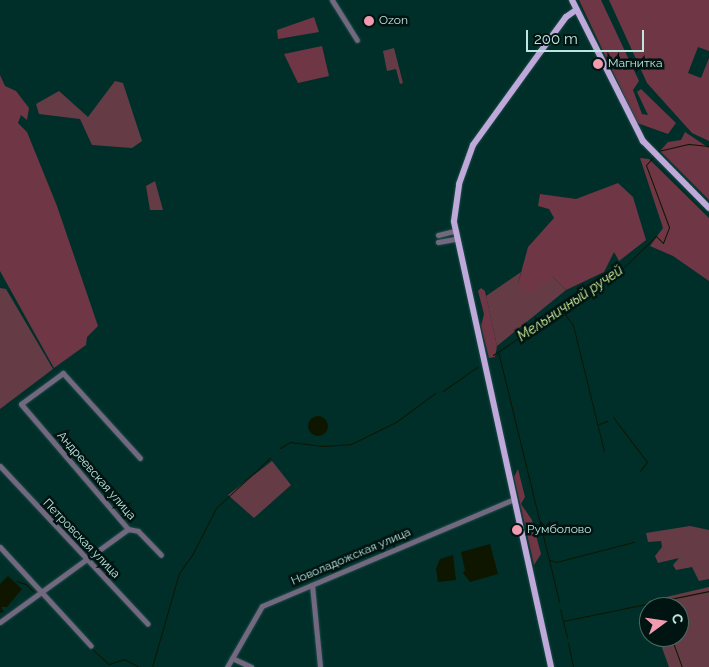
<!DOCTYPE html>
<html>
<head>
<meta charset="utf-8">
<style>
	body { margin:0 }
	#map { position:relative; width:709px; height:667px; overflow:hidden; background:#002f2a; font-family:Raleway,sans-serif }
	div>[style] { position:absolute }
	[style*='--x'] { left:calc(var(--x)*1px); top:calc(var(--y)*1px); width:calc(var(--w)*1px); rotate:calc(var(--a)*1deg) }
	.green>* { inset:0; background:#653c46 }
	.forest>* { inset:0; background:#6f3645 }
	.water>* { inset:0; background:#0e1600 }
	.round { border-radius:50% }
	.stream>* { height:1px; margin:-0.5px; padding:0 0.5px; transform-origin:0.5px; border-radius:0.5px; background:#0e1600 }
	.roads { filter:drop-shadow(0 0 1px #1e4c47) drop-shadow(0 0 1px #1e4c47) }
	.minor>* { height:5px; margin:-2.5px; padding:0 2.5px; transform-origin:2.5px; border-radius:2.5px; background:#72687f }
	.major>* { height:6px; margin:-3px; padding:0 3px; transform-origin:3px; border-radius:3px; background:#bea9da }
	.dots>* { width:14px; height:14px; translate:-50% -50%; box-sizing:border-box; border:2px solid #001411; border-radius:50% }
	span { translate:-50% -50%; white-space:nowrap; text-align:center; line-height:1.15; -webkit-text-stroke:5px #001411; paint-order:stroke }
	.poi-label { font-size:12px; color:#bee6e0 }
	.left { translate:0 -50%; text-align:left }
	.street-label { font-size:12px; color:#bee6e0 }
	.water-label { font-size:14px; color:#d4f29e; font-style:italic }
	.north { position:absolute; left:639px; top:597px; width:50px; height:50px; box-sizing:border-box; background:#001411; border:1px solid #4c6864; border-radius:50%; rotate:76deg; font-size:14px; font-weight:700; line-height:20px; text-align:center; color:#bee6e0 }
	.north::after { content:''; display:block; margin:auto; width:18px; height:22px; background:#f29aaf; clip-path:polygon(50% 0,100% 100%,50% 72%,0 100%) }
	.scale { position:absolute; left:526px; top:30px; width:118px; height:22px; box-sizing:border-box; border:2px solid #bee6e0; border-top:0; padding-left:6px; font-size:15px; line-height:18px; white-space:nowrap; color:#bee6e0; -webkit-text-stroke:4px #001411; paint-order:stroke }
</style>
</head>
<body>
<div id="map">
	<div class="green">
		<div style="clip-path:polygon(394px 48px,403px 83px,400px 84px,396px 69px,387px 71px,383px 51px)"></div>
		<div style="clip-path:polygon(115px 81px,123px 83px,142px 141px,132px 148px,92px 145px,80px 119px,39px 114px,36px 104px,59px 91px,88px 117px)"></div>
		<div style="clip-path:polygon(155px 181px,163px 210px,150px 210px,146px 186px)"></div>
		<div style="clip-path:polygon(521px 272px,518px 284px,553px 277px,566px 290px,497px 346px,486px 296px)"></div>
		<div style="clip-path:polygon(0 288px,6px 289px,53px 369px,0 409px)"></div>
		<div style="clip-path:polygon(272px 461px,291px 485px,254px 518px,228px 495px)"></div>
		<div style="clip-path:polygon(690px 526px,709px 530px,709px 579px,699px 581px,692px 567px,676px 570px,673px 565px,679px 558px,658px 563px,655px 556px,662px 547px,661px 541px,648px 542px,646px 533px)"></div>
		<div style="clip-path:polygon(709px 587px,709px 667px,669px 667px,658px 637px,679px 637px,679px 607px,649px 607px,648px 610px,649px 601px)"></div>
	</div>
	<div class="forest">
		<div style="clip-path:polygon(579px 0,601px 0,639px 81px,633px 90px,642px 114px,648px 115px,637px 92px,641px 89px,676px 123px,668px 134px,637px 123px)"></div>
		<div style="clip-path:polygon(609px 0,709px 0,709px 51px,698px 47px,688px 73px,701px 78px,709px 58px,709px 141px,692px 133px,647px 83px)"></div>
		<div style="clip-path:polygon(314px 17px,319px 32px,278px 39px,277px 30px)"></div>
		<div style="clip-path:polygon(322px 46px,329px 76px,298px 83px,284px 54px)"></div>
		<div style="clip-path:polygon(0 75px,5px 86px,16px 91px,29px 108px,27px 120px,21px 115px,18px 123px,27px 132px,57px 206px,98px 326px,87px 337px,86px 345px,54px 368px,0 271px)"></div>
		<div style="clip-path:polygon(685px 132px,709px 148px,709px 200px,660px 151px,668px 142px,681px 140px)"></div>
		<div style="clip-path:polygon(640px 158px,649px 159px,709px 218px,709px 281px,673px 256px,650px 246px,663px 228px)"></div>
		<div style="clip-path:polygon(618px 183px,633px 197px,646px 240px,619px 261px,614px 252px,604px 272px,566px 290px,553px 277px,529px 294px,518px 284px,528px 247px,554px 218px,549px 209px,538px 206px,540px 194px,576px 199px)"></div>
		<div style="clip-path:polygon(481px 288px,485px 291px,497px 346px,495px 357px,489px 358px,481px 326px,484px 314px,478px 291px)"></div>
		<div style="clip-path:polygon(518px 469px,525px 497px,521px 504px,532px 520px,541px 554px,534px 565px,514px 477px)"></div>
	</div>
	<div class="water">
		<div class="round" style="left:308px;top:416px;width:20px;height:20px"></div>
		<div style="clip-path:polygon(490px 544px,498px 574px,470px 582px,463px 573px,465px 570px,461px 552px)"></div>
		<div style="clip-path:polygon(453px 555px,456px 580px,438px 582px,436px 569px,440px 559px)"></div>
		<div style="clip-path:polygon(8px 576px,22px 589px,7px 607px,1px 607px,4px 612px,0 613px,0 584px)"></div>
	</div>
	<div class="stream">
		<div style="--x:658;--y:151;--w:32;--a:-13"></div>
		<div style="--x:689;--y:144;--w:20;--a:6"></div>
		<div style="--x:561;--y:309;--w:20;--a:53"></div>
		<div style="--x:573;--y:325;--w:130;--a:76.2"></div>
		<div style="--x:498;--y:351;--w:258;--a:76.3"></div>
		<div style="--x:493;--y:355;--w:154;--a:-33.6"></div>
		<div style="--x:621;--y:270;--w:49;--a:-44.2"></div>
		<div style="--x:656;--y:236;--w:10;--a:45"></div>
		<div style="--x:663;--y:243;--w:17;--a:-69"></div>
		<div style="--x:669;--y:227;--w:66;--a:-110.4"></div>
		<div style="--x:646;--y:165;--w:12;--a:-48"></div>
		<div style="--x:443;--y:391;--w:42;--a:-35.2"></div>
		<div style="--x:613;--y:417;--w:56;--a:52.9"></div>
		<div style="--x:647;--y:462;--w:11;--a:128"></div>
		<div style="--x:599;--y:424;--w:9;--a:-21"></div>
		<div style="--x:280;--y:448;--w:12;--a:-31"></div>
		<div style="--x:290;--y:442;--w:33;--a:7"></div>
		<div style="--x:323;--y:446;--w:28;--a:-4"></div>
		<div style="--x:351;--y:444;--w:50;--a:-26.1"></div>
		<div style="--x:396;--y:422;--w:49;--a:-36.6"></div>
		<div style="--x:550;--y:560;--w:6;--a:18"></div>
		<div style="--x:556;--y:562;--w:81;--a:-14.4"></div>
		<div style="--x:16;--y:581;--w:10;--a:17"></div>
		<div style="--x:26;--y:584;--w:11;--a:45"></div>
		<div style="--x:53;--y:608;--w:36;--a:48"></div>
		<div style="--x:560;--y:609;--w:29;--a:76"></div>
		<div style="--x:563;--y:621;--w:149;--a:-11.6"></div>
		<div style="--x:671;--y:637;--w:32;--a:70"></div>
		<div style="--x:568;--y:643;--w:25;--a:78"></div>
		<div style="--x:91;--y:648;--w:24;--a:42"></div>
		<div style="--x:109;--y:664;--w:16;--a:-18"></div>
		<div style="--x:124;--y:659;--w:17;--a:28"></div>
		<div style="--x:152;--y:667;--w:98;--a:-74"></div>
		<div style="--x:179;--y:573;--w:22;--a:-54"></div>
		<div style="--x:192;--y:555;--w:53;--a:-62.9"></div>
		<div style="--x:216;--y:508;--w:74;--a:-42.8"></div>
	</div>
	<div class="roads">
		<div class="minor">
			<div style="--x:332;--y:0;--w:47;--a:58"></div>
			<div style="--x:438;--y:235;--w:16;--a:-14"></div>
			<div style="--x:438;--y:242;--w:17;--a:-10"></div>
			<div style="--x:140;--y:458;--w:115;--a:-132.2"></div>
			<div style="--x:63;--y:373;--w:52;--a:143.6"></div>
			<div style="--x:21;--y:404;--w:165;--a:49.4"></div>
			<div style="--x:128;--y:529;--w:10;--a:11"></div>
			<div style="--x:138;--y:531;--w:33;--a:46"></div>
			<div style="--x:0;--y:466;--w:216;--a:46.9"></div>
			<div style="--x:0;--y:547;--w:134;--a:47.4"></div>
			<div style="--x:312;--y:585;--w:82;--a:84.4"></div>
			<div style="--x:0;--y:622;--w:158;--a:-36"></div>
			<div style="--x:232;--y:658;--w:21;--a:25"></div>
			<div style="--x:227;--y:667;--w:70;--a:-60.2"></div>
			<div style="--x:262;--y:606;--w:274;--a:-23"></div>
		</div>
		<div class="major">
			<div style="--x:572;--y:0;--w:158;--a:63.3"></div>
			<div style="--x:643;--y:141;--w:94;--a:45.4"></div>
			<div style="--x:551;--y:667;--w:456;--a:-102.3"></div>
			<div style="--x:454;--y:221;--w:37;--a:-82"></div>
			<div style="--x:459;--y:184;--w:41;--a:-70.3"></div>
			<div style="--x:473;--y:145;--w:116;--a:-54.1"></div>
			<div style="--x:541;--y:51;--w:42;--a:-53.7"></div>
			<div style="--x:566;--y:17;--w:12;--a:-35"></div>
		</div>
	</div>
	<div class="dots">
		<div style="left:369px;top:21px;background:#f29aaf"></div>
		<div style="left:598px;top:64px;background:#f29aaf"></div>
		<div style="left:517px;top:530px;background:#f29aaf"></div>
	</div>
	<div class="poi-label">
		<span class="left" style="left:379px;top:21px">Ozon</span>
		<span class="left" style="left:608px;top:64px">Магнитка</span>
		<span class="left" style="left:527px;top:530px">Румболово</span>
	</div>
	<div class="street-label">
		<span style="left:96px;top:476px;rotate:49deg">Андреевская улица</span>
		<span style="left:81px;top:539px;rotate:46deg">Петровская улица</span>
		<span style="left:351px;top:557px;rotate:-23deg">Новоладожская улица</span>
	</div>
	<div class="water-label">
		<span style="left:570px;top:303px;rotate:-34deg">Мельничный ручей</span>
	</div>
	<div class="north">С</div>
	<div class="scale">200 m</div>
</div>
</body>
</html>
